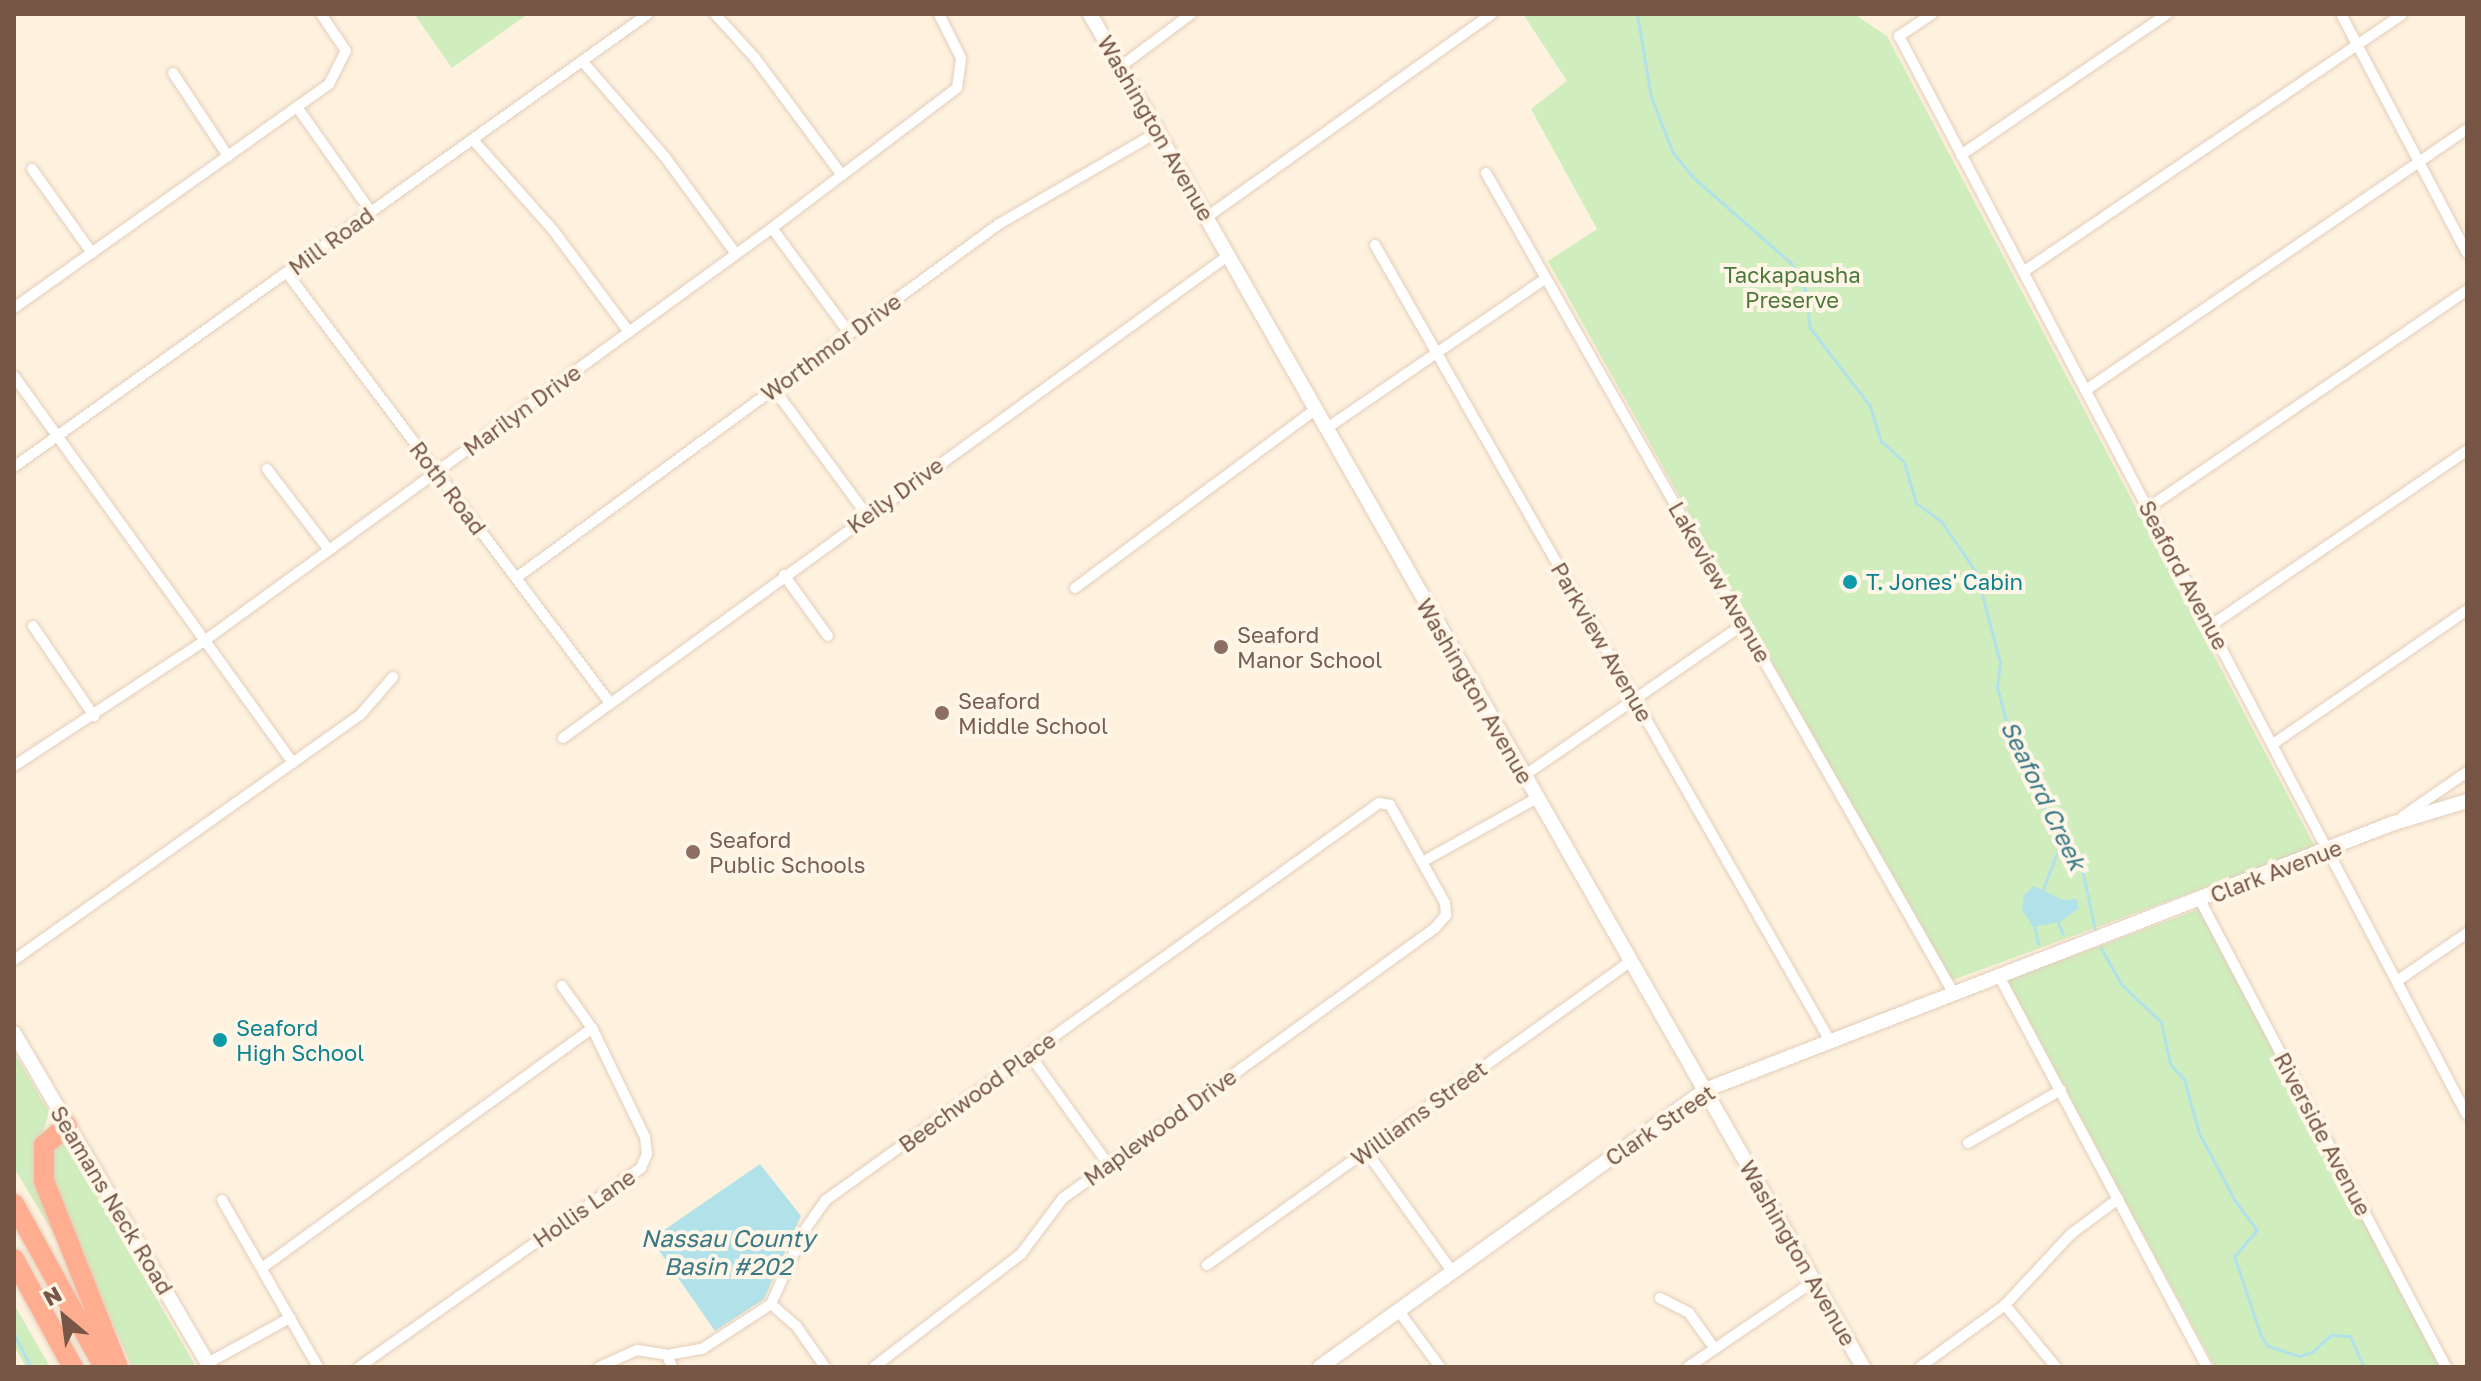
<!DOCTYPE html>
<html>
<head>
<meta charset="utf-8">
<style>
	body { margin:0 }
	#map { position:relative; width:2481px; height:1381px; overflow:hidden; background:#fef2df; font-family:"Golos Text",sans-serif }
	div>[style] { position:absolute }
	[style*='--x'] { left:calc(var(--x)*1px); top:calc(var(--y)*1px); width:calc(var(--w)*1px); rotate:calc(var(--a)*1deg) }
	.green>* { inset:0; background:#d0edbd }
	.water>* { inset:0; background:#b2e2e9 }
	.stream>* { height:3px; margin:-1.5px; padding:0 1.5px; transform-origin:1.5px; border-radius:1.5px; background:#b2e2e9 }
	.roads { filter:drop-shadow(0 0 2px #e3cebb) drop-shadow(0 0 2px #e3cebb) }
	.street>* { height:10px; margin:-5px; padding:0 5px; transform-origin:5px; border-radius:5px; background:#fff }
	.secondary>* { height:14px; margin:-7px; padding:0 7px; transform-origin:7px; border-radius:7px; background:#fff }
	.highway>* { height:20px; margin:-10px; padding:0 10px; transform-origin:10px; border-radius:10px; background:#ffad90 }
	.dots>* { width:22px; height:22px; translate:-50% -50%; box-sizing:border-box; border:4px solid #fff6e8; border-radius:50% }
	span { translate:-50% -50%; white-space:nowrap; text-align:center; line-height:1.15; -webkit-text-stroke:8px #fff6e8; paint-order:stroke }
	.street-label { font-size:22px; color:#775645 }
	.park-label { font-size:22px; color:#4c7839 }
	.culture-label { font-size:22px; color:#0d838f }
	.left { translate:0 -50%; text-align:left }
	.education-label { font-size:22px; color:#785e54 }
	.water-label { font-size:24px; color:#3a7986; font-style:italic }
	.frame { position:absolute; inset:0; border:16px solid #775645; pointer-events:none }
	.north { position:absolute; left:24px; top:1277px; width:80px; height:80px; -webkit-text-stroke:6px #fff6e8; paint-order:stroke; rotate:331deg; font-size:22px; font-weight:700; line-height:32px; text-align:center; color:#775645 }
	.north::after { content:''; display:block; margin:auto; width:28px; height:36px; background:#775645; clip-path:polygon(50% 0,100% 100%,50% 72%,0 100%) }
</style>
</head>
<body>
<div id="map">
	<div class="green">
		<div style="clip-path:polygon(414px 14px,528px 14px,452px 68px)"></div>
		<div style="clip-path:polygon(1523px 14px,1854px 14px,1887px 36px,2315px 847px,1950px 981px,1548px 261px,1597px 229px,1531px 109px,1567px 81px)"></div>
		<div style="clip-path:polygon(2202px 908px,2444px 1367px,2215px 1367px,2006px 981px)"></div>
		<div style="clip-path:polygon(14px 1052px,49px 1112px,34px 1164px,66px 1254px,14px 1168px)"></div>
		<div style="clip-path:polygon(60px 1137px,65px 1141px,196px 1367px,132px 1367px,44px 1169px,49px 1143px)"></div>
		<div style="clip-path:polygon(14px 1304px,50px 1367px,26px 1367px,14px 1346px)"></div>
	</div>
	<div class="water">
		<div style="clip-path:polygon(2034px 886px,2063px 900px,2077px 899px,2079px 908px,2060px 922px,2033px 927px,2022px 910px,2024px 895px)"></div>
		<div style="clip-path:polygon(760px 1164px,801px 1216px,764px 1299px,715px 1331px,651px 1239px)"></div>
	</div>
	<div class="stream">
		<div style="--x:1637;--y:14;--w:84;--a:80.4"></div>
		<div style="--x:1651;--y:97;--w:60;--a:68.6"></div>
		<div style="--x:1673;--y:153;--w:34;--a:50"></div>
		<div style="--x:1695;--y:179;--w:128;--a:41.2"></div>
		<div style="--x:1791;--y:263;--w:30;--a:62"></div>
		<div style="--x:1805;--y:289;--w:39;--a:83"></div>
		<div style="--x:1810;--y:328;--w:98;--a:52.4"></div>
		<div style="--x:1870;--y:406;--w:37;--a:73"></div>
		<div style="--x:1881;--y:441;--w:31;--a:42"></div>
		<div style="--x:1904;--y:462;--w:43;--a:73.7"></div>
		<div style="--x:1916;--y:503;--w:31;--a:36"></div>
		<div style="--x:1941;--y:521;--w:62;--a:55.5"></div>
		<div style="--x:1976;--y:572;--w:94;--a:75.2"></div>
		<div style="--x:2000;--y:663;--w:24;--a:97"></div>
		<div style="--x:1997;--y:687;--w:34;--a:75"></div>
		<div style="--x:2006;--y:720;--w:107;--a:66.3"></div>
		<div style="--x:2049;--y:818;--w:51;--a:52.9"></div>
		<div style="--x:2080;--y:859;--w:73;--a:78.1"></div>
		<div style="--x:2043;--y:889;--w:56;--a:-69"></div>
		<div style="--x:2034;--y:923;--w:21;--a:79"></div>
		<div style="--x:2058;--y:923;--w:12;--a:66"></div>
		<div style="--x:2101;--y:948;--w:41;--a:60.9"></div>
		<div style="--x:2121;--y:984;--w:55;--a:43.5"></div>
		<div style="--x:2161;--y:1022;--w:43;--a:77.9"></div>
		<div style="--x:2170;--y:1064;--w:21;--a:47"></div>
		<div style="--x:2184;--y:1079;--w:56;--a:74.5"></div>
		<div style="--x:2199;--y:1133;--w:77;--a:62.1"></div>
		<div style="--x:2235;--y:1201;--w:36;--a:53"></div>
		<div style="--x:2257;--y:1230;--w:35;--a:131"></div>
		<div style="--x:2234;--y:1256;--w:84;--a:71.4"></div>
		<div style="--x:2261;--y:1336;--w:12;--a:55"></div>
		<div style="--x:2268;--y:1346;--w:33;--a:18"></div>
		<div style="--x:2299;--y:1356;--w:14;--a:-17"></div>
		<div style="--x:2312;--y:1352;--w:25;--a:-42"></div>
		<div style="--x:2331;--y:1335;--w:19;--a:3"></div>
		<div style="--x:2350;--y:1336;--w:34;--a:66"></div>
		<div style="--x:14;--y:1334;--w:37;--a:63"></div>
	</div>
	<div class="roads">
		<div class="street">
			<div style="--x:715;--y:14;--w:59;--a:47.7"></div>
			<div style="--x:755;--y:58;--w:146;--a:53.4"></div>
			<div style="--x:1932;--y:14;--w:40;--a:146"></div>
			<div style="--x:1899;--y:36;--w:1219;--a:62.24"></div>
			<div style="--x:2341;--y:14;--w:270;--a:62.2"></div>
			<div style="--x:584;--y:63;--w:124;--a:49.2"></div>
			<div style="--x:665;--y:157;--w:120;--a:53.8"></div>
			<div style="--x:1120;--y:67;--w:89;--a:-36.7"></div>
			<div style="--x:173;--y:73;--w:100;--a:56.5"></div>
			<div style="--x:297;--y:107;--w:128;--a:54.8"></div>
			<div style="--x:474;--y:141;--w:119;--a:48.4"></div>
			<div style="--x:553;--y:230;--w:127;--a:53.3"></div>
			<div style="--x:1961;--y:155;--w:250;--a:-34.4"></div>
			<div style="--x:32;--y:169;--w:103;--a:54.5"></div>
			<div style="--x:1486;--y:173;--w:943;--a:60.31"></div>
			<div style="--x:1207;--y:217;--w:350;--a:-35.5"></div>
			<div style="--x:772;--y:228;--w:130;--a:53.7"></div>
			<div style="--x:1375;--y:245;--w:915;--a:60.24"></div>
			<div style="--x:2023;--y:272;--w:458;--a:-34.2"></div>
			<div style="--x:287;--y:273;--w:538;--a:53.09"></div>
			<div style="--x:14;--y:308;--w:387;--a:-35.4"></div>
			<div style="--x:329;--y:84;--w:37;--a:-63"></div>
			<div style="--x:346;--y:51;--w:45;--a:-124"></div>
			<div style="--x:14;--y:376;--w:477;--a:54.2"></div>
			<div style="--x:774;--y:389;--w:157;--a:53.6"></div>
			<div style="--x:2086;--y:390;--w:462;--a:-34.4"></div>
			<div style="--x:1327;--y:428;--w:265;--a:-34.4"></div>
			<div style="--x:14;--y:467;--w:779;--a:-35.55"></div>
			<div style="--x:267;--y:469;--w:102;--a:52.6"></div>
			<div style="--x:2148;--y:508;--w:386;--a:-34.3"></div>
			<div style="--x:784;--y:575;--w:75;--a:54.2"></div>
			<div style="--x:516;--y:578;--w:599;--a:-36.24"></div>
			<div style="--x:999;--y:224;--w:184;--a:-30.1"></div>
			<div style="--x:1075;--y:588;--w:300;--a:-36.6"></div>
			<div style="--x:33;--y:626;--w:109;--a:55.9"></div>
			<div style="--x:2210;--y:626;--w:311;--a:-34.3"></div>
			<div style="--x:563;--y:738;--w:823;--a:-35.95"></div>
			<div style="--x:2273;--y:744;--w:236;--a:-34.6"></div>
			<div style="--x:14;--y:766;--w:227;--a:-33.3"></div>
			<div style="--x:204;--y:641;--w:702;--a:-36.02"></div>
			<div style="--x:772;--y:228;--w:232;--a:-37.1"></div>
			<div style="--x:957;--y:88;--w:30;--a:-82"></div>
			<div style="--x:961;--y:58;--w:49;--a:-116.6"></div>
			<div style="--x:1525;--y:775;--w:266;--a:-34.6"></div>
			<div style="--x:2403;--y:816;--w:78;--a:-34.5"></div>
			<div style="--x:1422;--y:862;--w:132;--a:-29.1"></div>
			<div style="--x:2200;--y:900;--w:528;--a:62.22"></div>
			<div style="--x:14;--y:960;--w:425;--a:-35.3"></div>
			<div style="--x:361;--y:714;--w:49;--a:-49.1"></div>
			<div style="--x:1999;--y:976;--w:443;--a:62"></div>
			<div style="--x:2397;--y:981;--w:85;--a:-34.4"></div>
			<div style="--x:1029;--y:1054;--w:135;--a:54.3"></div>
			<div style="--x:1968;--y:1143;--w:107;--a:-29.7"></div>
			<div style="--x:1366;--y:1151;--w:148;--a:54.4"></div>
			<div style="--x:222;--y:1200;--w:193;--a:60.1"></div>
			<div style="--x:1207;--y:1265;--w:522;--a:-35.64"></div>
			<div style="--x:262;--y:1268;--w:408;--a:-36"></div>
			<div style="--x:1660;--y:1298;--w:33;--a:27"></div>
			<div style="--x:1689;--y:1313;--w:44;--a:54.2"></div>
			<div style="--x:771;--y:1304;--w:35;--a:41"></div>
			<div style="--x:797;--y:1327;--w:49;--a:55"></div>
			<div style="--x:2005;--y:1305;--w:80;--a:50.6"></div>
			<div style="--x:1398;--y:1310;--w:71;--a:53.6"></div>
			<div style="--x:667;--y:1355;--w:13;--a:67"></div>
			<div style="--x:208;--y:1363;--w:94;--a:-28.8"></div>
			<div style="--x:359;--y:1367;--w:345;--a:-35.2"></div>
			<div style="--x:641;--y:1168;--w:15;--a:-67"></div>
			<div style="--x:647;--y:1154;--w:17;--a:-97"></div>
			<div style="--x:645;--y:1137;--w:121;--a:-115.9"></div>
			<div style="--x:592;--y:1028;--w:52;--a:-125.5"></div>
			<div style="--x:599;--y:1367;--w:42;--a:-24.1"></div>
			<div style="--x:637;--y:1350;--w:30;--a:9"></div>
			<div style="--x:667;--y:1355;--w:36;--a:-10"></div>
			<div style="--x:702;--y:1349;--w:82;--a:-33.1"></div>
			<div style="--x:771;--y:1304;--w:80;--a:-65.7"></div>
			<div style="--x:804;--y:1231;--w:38;--a:-55"></div>
			<div style="--x:826;--y:1200;--w:681;--a:-35.67"></div>
			<div style="--x:1379;--y:803;--w:11;--a:10"></div>
			<div style="--x:1390;--y:805;--w:112;--a:60.7"></div>
			<div style="--x:1445;--y:903;--w:12;--a:85"></div>
			<div style="--x:1446;--y:915;--w:17;--a:130"></div>
			<div style="--x:1435;--y:928;--w:460;--a:144"></div>
			<div style="--x:1063;--y:1198;--w:70;--a:126.9"></div>
			<div style="--x:1021;--y:1254;--w:185;--a:142.5"></div>
			<div style="--x:1688;--y:1367;--w:153;--a:-34.3"></div>
			<div style="--x:1920;--y:1367;--w:105;--a:-36.1"></div>
			<div style="--x:2005;--y:1305;--w:97;--a:-47.1"></div>
			<div style="--x:2071;--y:1234;--w:59;--a:-36.7"></div>
		</div>
		<div class="secondary">
			<div style="--x:1090;--y:14;--w:1558;--a:60.26"></div>
			<div style="--x:14;--y:1033;--w:387;--a:59.6"></div>
			<div style="--x:1320;--y:1367;--w:474;--a:-35.7"></div>
			<div style="--x:1705;--y:1090;--w:736;--a:-21.19"></div>
			<div style="--x:2391;--y:824;--w:79;--a:-16.8"></div>
		</div>
		<div class="highway">
			<div style="--x:67;--y:1126;--w:30;--a:140"></div>
			<div style="--x:44;--y:1145;--w:36;--a:90"></div>
			<div style="--x:44;--y:1181;--w:200;--a:68.3"></div>
			<div style="--x:14;--y:1204;--w:186;--a:61.1"></div>
			<div style="--x:14;--y:1259;--w:123;--a:61.4"></div>
		</div>
	</div>
	<div class="dots">
		<div style="left:1850px;top:582px;background:#0f9aa8"></div>
		<div style="left:1221px;top:647px;background:#8d6e63"></div>
		<div style="left:942px;top:713px;background:#8d6e63"></div>
		<div style="left:693px;top:852px;background:#8d6e63"></div>
		<div style="left:220px;top:1040px;background:#0f9aa8"></div>
	</div>
	<div class="street-label">
		<span style="left:1156px;top:128px;rotate:60deg">Washington Avenue</span>
		<span style="left:331px;top:241px;rotate:-36deg">Mill Road</span>
		<span style="left:831px;top:347px;rotate:-36deg">Worthmor Drive</span>
		<span style="left:522px;top:410px;rotate:-36deg">Marilyn Drive</span>
		<span style="left:448px;top:488px;rotate:53deg">Roth Road</span>
		<span style="left:895px;top:495px;rotate:-36deg">Keily Drive</span>
		<span style="left:2184px;top:575px;rotate:62deg">Seaford Avenue</span>
		<span style="left:1720px;top:582px;rotate:60deg">Lakeview Avenue</span>
		<span style="left:1602px;top:642px;rotate:60deg">Parkview Avenue</span>
		<span style="left:1475px;top:691px;rotate:60deg">Washington Avenue</span>
		<span style="left:2276px;top:871px;rotate:-21deg">Clark Avenue</span>
		<span style="left:977px;top:1092px;rotate:-36deg">Beechwood Place</span>
		<span style="left:1419px;top:1113px;rotate:-36deg">Williams Street</span>
		<span style="left:1660px;top:1125px;rotate:-34deg">Clark Street</span>
		<span style="left:1160px;top:1127px;rotate:-36deg">Maplewood Drive</span>
		<span style="left:2323px;top:1134px;rotate:62deg">Riverside Avenue</span>
		<span style="left:112px;top:1200px;rotate:59deg">Seamans Neck Road</span>
		<span style="left:584px;top:1208px;rotate:-35deg">Hollis Lane</span>
		<span style="left:1798px;top:1253px;rotate:60deg">Washington Avenue</span>
	</div>
	<div class="park-label">
		<span style="left:1792px;top:287px">Tackapausha<br>Preserve</span>
	</div>
	<div class="culture-label">
		<span class="left" style="left:1866px;top:582px">T. Jones' Cabin</span>
		<span class="left" style="left:236px;top:1040px">Seaford<br>High School</span>
	</div>
	<div class="education-label">
		<span class="left" style="left:1237px;top:647px">Seaford<br>Manor School</span>
		<span class="left" style="left:958px;top:713px">Seaford<br>Middle School</span>
		<span class="left" style="left:709px;top:852px">Seaford<br>Public Schools</span>
	</div>
	<div class="water-label">
		<span style="left:2044px;top:795px;rotate:64deg">Seaford Creek</span>
		<span style="left:728px;top:1252px">Nassau County<br>Basin #202</span>
	</div>
	<div class="frame"></div>
	<div class="north">N</div>
</div>
</body>
</html>
